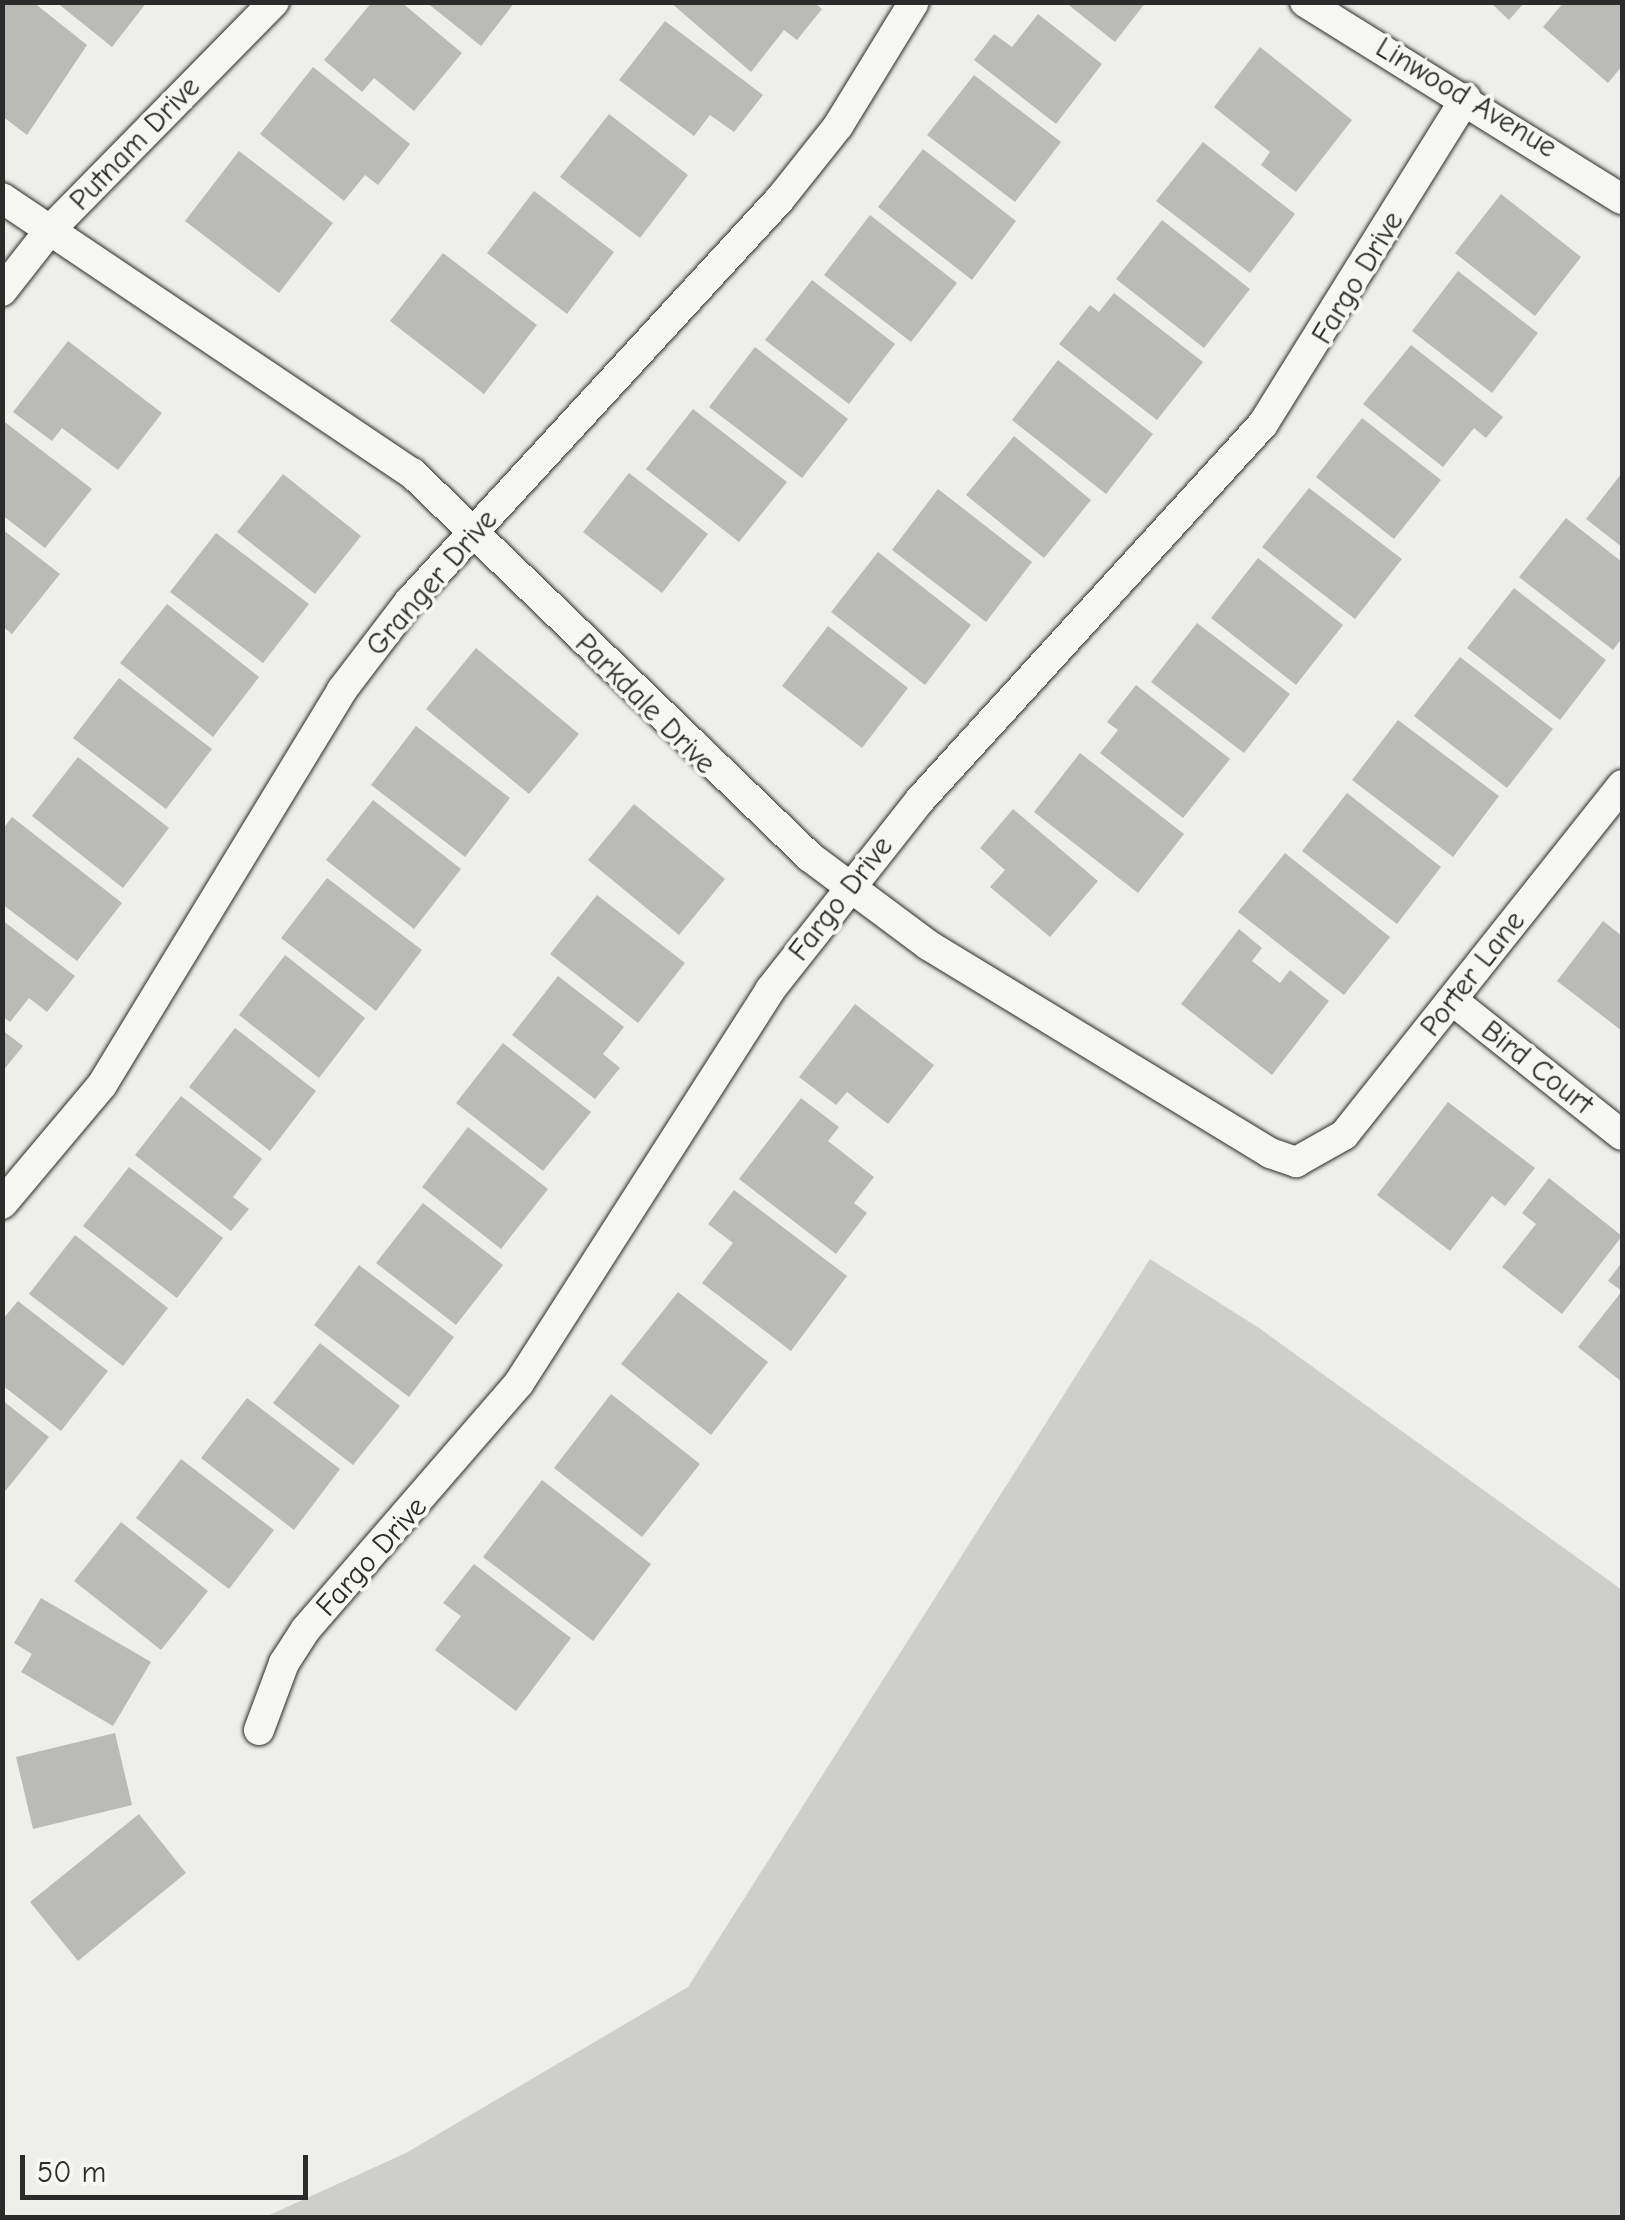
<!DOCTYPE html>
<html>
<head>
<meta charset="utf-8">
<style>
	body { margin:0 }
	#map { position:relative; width:1625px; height:2220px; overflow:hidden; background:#eeeeea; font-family:"Comic Neue",sans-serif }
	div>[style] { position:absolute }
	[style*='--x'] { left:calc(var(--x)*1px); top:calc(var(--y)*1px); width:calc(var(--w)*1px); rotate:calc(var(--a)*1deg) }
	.green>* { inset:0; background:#cececa }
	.building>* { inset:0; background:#babab7 }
	.roads { filter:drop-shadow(0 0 2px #2b2b2b) drop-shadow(0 0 2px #2b2b2b) }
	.minor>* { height:30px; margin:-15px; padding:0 15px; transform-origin:15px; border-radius:15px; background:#f6f6f2 }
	span { translate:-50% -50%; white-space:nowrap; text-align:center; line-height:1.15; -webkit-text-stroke:8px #f6f6f2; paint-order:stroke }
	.street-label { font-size:30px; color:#2b2b2b }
	.frame { position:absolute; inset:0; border:5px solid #2b2b2b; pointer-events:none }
	.scale { position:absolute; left:20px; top:2155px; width:288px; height:45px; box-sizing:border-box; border:5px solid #2b2b2b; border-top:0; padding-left:12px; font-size:30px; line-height:35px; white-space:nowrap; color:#2b2b2b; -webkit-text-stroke:8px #f6f6f2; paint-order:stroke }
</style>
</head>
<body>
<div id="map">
	<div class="green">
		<div style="clip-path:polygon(1150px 1259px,1259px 1328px,1622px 1590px,1622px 2217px,265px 2217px,406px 2153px,688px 1987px)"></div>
	</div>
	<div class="building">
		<div style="clip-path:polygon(2px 2px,33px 2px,87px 45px,27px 135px,2px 116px)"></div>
		<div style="clip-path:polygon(56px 2px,147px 2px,112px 47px)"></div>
		<div style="clip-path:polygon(372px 2px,401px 2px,462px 53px,414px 111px,374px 78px,362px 92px,324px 60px)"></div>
		<div style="clip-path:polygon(426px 2px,515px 2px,481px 46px)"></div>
		<div style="clip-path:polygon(670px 2px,814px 2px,822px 9px,797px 40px,784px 30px,751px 72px)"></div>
		<div style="clip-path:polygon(1065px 2px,1146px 2px,1115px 42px)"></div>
		<div style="clip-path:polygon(1490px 2px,1525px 2px,1509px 20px)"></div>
		<div style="clip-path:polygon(1564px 2px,1622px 2px,1622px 66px,1608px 83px,1543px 27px)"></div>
		<div style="clip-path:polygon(1038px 14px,1102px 64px,1056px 124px,974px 60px,994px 34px,1012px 47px)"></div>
		<div style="clip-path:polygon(665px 21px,763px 95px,734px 132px,710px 115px,694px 136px,619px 80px)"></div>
		<div style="clip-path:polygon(1260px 47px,1352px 120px,1296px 192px,1261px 165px,1270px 152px,1214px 107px)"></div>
		<div style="clip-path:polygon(313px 67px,410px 144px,378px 185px,365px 175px,344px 201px,260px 134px)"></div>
		<div style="clip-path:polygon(974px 75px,1061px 142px,1015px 202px,927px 135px)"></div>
		<div style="clip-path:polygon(609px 114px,688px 175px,640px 238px,560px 177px)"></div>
		<div style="clip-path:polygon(1203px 142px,1295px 214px,1250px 273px,1156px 201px)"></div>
		<div style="clip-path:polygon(923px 149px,1016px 221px,972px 280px,878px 207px)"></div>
		<div style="clip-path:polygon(239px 151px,333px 223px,279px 293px,185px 221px)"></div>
		<div style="clip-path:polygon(534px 191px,614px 252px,567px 314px,487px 253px)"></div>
		<div style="clip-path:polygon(1501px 194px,1581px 257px,1535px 316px,1455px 253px)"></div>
		<div style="clip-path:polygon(870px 215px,957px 283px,911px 342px,824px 275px)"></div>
		<div style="clip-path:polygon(1162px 220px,1250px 289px,1204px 348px,1116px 279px)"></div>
		<div style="clip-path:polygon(443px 253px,537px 325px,484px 394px,390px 321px)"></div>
		<div style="clip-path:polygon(1458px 271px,1538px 333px,1492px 393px,1412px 331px)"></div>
		<div style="clip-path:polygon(812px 280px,895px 344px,849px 404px,765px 340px)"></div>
		<div style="clip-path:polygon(1114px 293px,1203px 362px,1157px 420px,1059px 344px,1090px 305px,1099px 312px)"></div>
		<div style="clip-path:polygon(68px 341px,162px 413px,118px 470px,62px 428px,52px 441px,13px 412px)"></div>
		<div style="clip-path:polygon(1411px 345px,1503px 417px,1486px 438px,1474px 428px,1443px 467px,1363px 404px)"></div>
		<div style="clip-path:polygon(755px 347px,848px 419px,802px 478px,709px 407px)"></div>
		<div style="clip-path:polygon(1058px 360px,1153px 434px,1106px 494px,1012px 420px)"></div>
		<div style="clip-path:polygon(693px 409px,787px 482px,739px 542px,646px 469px)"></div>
		<div style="clip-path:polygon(1362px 418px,1441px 480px,1394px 539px,1316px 477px)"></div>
		<div style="clip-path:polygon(2px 420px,92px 489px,45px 548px,2px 515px)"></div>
		<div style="clip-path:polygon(1014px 436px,1091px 500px,1044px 558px,966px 495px)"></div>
		<div style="clip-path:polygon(629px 473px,708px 534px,662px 593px,583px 532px)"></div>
		<div style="clip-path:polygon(1622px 473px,1622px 547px,1586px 519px)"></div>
		<div style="clip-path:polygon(283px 474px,361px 536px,315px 594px,237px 532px)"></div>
		<div style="clip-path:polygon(1309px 488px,1402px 559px,1355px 619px,1262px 547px)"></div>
		<div style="clip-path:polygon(938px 489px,1032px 562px,986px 622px,892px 550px)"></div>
		<div style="clip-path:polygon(1566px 518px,1622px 562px,1622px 638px,1613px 650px,1519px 577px)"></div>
		<div style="clip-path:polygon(2px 529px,60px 574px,12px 634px,2px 626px)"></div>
		<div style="clip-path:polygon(216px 533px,309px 604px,263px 663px,170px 592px)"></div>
		<div style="clip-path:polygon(878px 552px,971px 625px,925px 685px,831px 612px)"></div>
		<div style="clip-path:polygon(1258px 558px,1343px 625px,1296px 685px,1211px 618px)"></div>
		<div style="clip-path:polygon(1514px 588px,1606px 660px,1560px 720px,1467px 648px)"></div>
		<div style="clip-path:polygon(167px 604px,259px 677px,213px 737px,120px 663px)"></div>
		<div style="clip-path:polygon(1197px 623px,1290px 694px,1244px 753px,1151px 682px)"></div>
		<div style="clip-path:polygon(828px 626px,908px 688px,862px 748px,782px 686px)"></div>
		<div style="clip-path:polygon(476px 648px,579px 734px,529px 794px,426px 709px)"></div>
		<div style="clip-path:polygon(1460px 657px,1553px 729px,1507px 788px,1414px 716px)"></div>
		<div style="clip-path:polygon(119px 678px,212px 749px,166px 809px,73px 738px)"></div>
		<div style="clip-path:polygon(1136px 685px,1230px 759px,1183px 818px,1100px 753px,1118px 730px,1107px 722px)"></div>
		<div style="clip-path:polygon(1398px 720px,1499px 796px,1453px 857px,1352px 780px)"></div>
		<div style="clip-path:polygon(416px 726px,510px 798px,465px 857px,371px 785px)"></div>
		<div style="clip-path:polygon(1080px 753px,1184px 834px,1138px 893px,1034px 812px)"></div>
		<div style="clip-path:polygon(78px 757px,169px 828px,123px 888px,32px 816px)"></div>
		<div style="clip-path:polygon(1347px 793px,1441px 867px,1397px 924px,1302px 851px)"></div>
		<div style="clip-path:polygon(373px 800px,461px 869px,414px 929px,326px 860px)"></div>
		<div style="clip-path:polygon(634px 804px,725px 879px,679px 935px,588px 860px)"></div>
		<div style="clip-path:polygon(1013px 809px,1098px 881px,1050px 937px,990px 887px,1005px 870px,980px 848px)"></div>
		<div style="clip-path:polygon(12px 817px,122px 903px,77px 961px,2px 904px,2px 830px)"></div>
		<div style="clip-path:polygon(1285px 853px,1390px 937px,1344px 995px,1238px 912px)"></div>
		<div style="clip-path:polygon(327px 878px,422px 950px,376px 1011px,281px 938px)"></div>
		<div style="clip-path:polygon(597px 895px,685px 963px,638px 1023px,550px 954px)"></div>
		<div style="clip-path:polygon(2px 920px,75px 976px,47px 1012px,29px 998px,10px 1022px,2px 1016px)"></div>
		<div style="clip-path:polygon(1603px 921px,1622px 936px,1622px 1031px,1557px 981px)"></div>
		<div style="clip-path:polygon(1239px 929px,1262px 948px,1252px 961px,1280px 983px,1290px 970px,1329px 1001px,1272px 1075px,1181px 1004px)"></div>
		<div style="clip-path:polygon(285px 955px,365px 1018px,319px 1078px,239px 1015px)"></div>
		<div style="clip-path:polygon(558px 976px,624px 1027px,603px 1054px,620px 1068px,595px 1099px,512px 1035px)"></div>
		<div style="clip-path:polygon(855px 1004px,934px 1065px,888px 1124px,847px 1092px,836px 1105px,799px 1077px)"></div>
		<div style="clip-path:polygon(235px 1028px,316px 1091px,270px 1151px,189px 1087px)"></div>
		<div style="clip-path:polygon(2px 1030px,23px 1046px,2px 1072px)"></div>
		<div style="clip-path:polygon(503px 1043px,591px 1112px,543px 1171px,456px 1103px)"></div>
		<div style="clip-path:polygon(181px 1096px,262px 1159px,233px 1197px,249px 1209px,231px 1231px,135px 1155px)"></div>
		<div style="clip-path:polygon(801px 1098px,839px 1127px,828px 1141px,874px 1177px,854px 1203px,867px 1213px,836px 1254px,739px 1179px)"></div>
		<div style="clip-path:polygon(1448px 1102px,1535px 1168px,1505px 1206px,1492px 1196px,1450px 1251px,1377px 1195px)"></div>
		<div style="clip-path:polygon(468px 1127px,548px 1189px,501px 1249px,422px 1187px)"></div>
		<div style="clip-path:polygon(129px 1167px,223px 1238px,177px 1298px,83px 1226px)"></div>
		<div style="clip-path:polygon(1549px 1178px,1622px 1236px,1562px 1314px,1502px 1267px,1536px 1224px,1522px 1213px)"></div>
		<div style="clip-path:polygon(734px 1190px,847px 1276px,791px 1351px,702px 1283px,733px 1243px,708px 1224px)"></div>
		<div style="clip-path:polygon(423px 1203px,503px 1265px,456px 1325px,376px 1263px)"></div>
		<div style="clip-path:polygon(75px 1235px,168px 1308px,123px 1366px,29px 1294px)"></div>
		<div style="clip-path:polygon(1622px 1262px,1622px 1382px,1578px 1347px,1622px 1291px,1608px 1281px)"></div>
		<div style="clip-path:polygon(359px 1265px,454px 1337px,409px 1397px,314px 1325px)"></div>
		<div style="clip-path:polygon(678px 1292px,768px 1362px,711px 1435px,621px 1364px)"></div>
		<div style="clip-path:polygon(18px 1301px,108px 1371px,61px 1431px,2px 1385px,2px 1320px)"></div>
		<div style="clip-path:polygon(320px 1343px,400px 1406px,353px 1465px,273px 1403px)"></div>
		<div style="clip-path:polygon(611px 1394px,700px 1464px,642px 1537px,554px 1468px)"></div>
		<div style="clip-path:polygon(247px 1398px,340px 1469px,294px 1530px,201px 1458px)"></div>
		<div style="clip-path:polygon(2px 1400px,49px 1437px,2px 1495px)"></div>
		<div style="clip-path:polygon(181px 1459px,274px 1530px,229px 1589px,136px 1518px)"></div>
		<div style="clip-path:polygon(542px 1480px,651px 1564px,593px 1641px,483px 1557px)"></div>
		<div style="clip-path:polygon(121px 1522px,208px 1591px,161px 1650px,74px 1581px)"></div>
		<div style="clip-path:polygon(474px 1564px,571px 1638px,516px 1711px,435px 1650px,461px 1616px,443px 1603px)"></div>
		<div style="clip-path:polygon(41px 1598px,151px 1662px,113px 1726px,21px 1672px,32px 1654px,14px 1643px)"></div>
		<div style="clip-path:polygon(115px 1733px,132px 1805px,33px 1829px,16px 1757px)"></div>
		<div style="clip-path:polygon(139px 1814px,186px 1873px,78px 1961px,30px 1902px)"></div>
	</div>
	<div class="roads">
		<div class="minor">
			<div style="--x:1305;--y:2;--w:373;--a:31.9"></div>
			<div style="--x:2;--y:198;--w:494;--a:33.9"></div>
			<div style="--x:412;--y:473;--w:553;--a:43.97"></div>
			<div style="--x:810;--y:857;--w:147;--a:36.7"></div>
			<div style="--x:928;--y:945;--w:400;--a:31.3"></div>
			<div style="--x:1270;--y:1153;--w:28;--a:19"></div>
			<div style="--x:1296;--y:1162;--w:55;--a:-29.4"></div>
			<div style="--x:1344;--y:1135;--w:447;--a:-51.5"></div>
			<div style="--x:2;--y:291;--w:76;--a:-51.9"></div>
			<div style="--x:49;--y:231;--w:321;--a:-45.5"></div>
			<div style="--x:1452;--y:1000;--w:217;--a:38.5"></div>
			<div style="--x:2;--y:1204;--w:155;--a:-50"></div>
			<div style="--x:102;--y:1085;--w:462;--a:-58.7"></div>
			<div style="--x:342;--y:690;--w:111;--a:-52.7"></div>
			<div style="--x:409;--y:602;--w:548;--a:-47.37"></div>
			<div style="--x:780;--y:199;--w:93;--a:-51.5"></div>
			<div style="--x:838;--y:126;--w:145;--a:-58.5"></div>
			<div style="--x:259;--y:1730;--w:72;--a:-69.5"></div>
			<div style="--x:284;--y:1663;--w:40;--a:-57.1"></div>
			<div style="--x:306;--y:1629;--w:325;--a:-49.1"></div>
			<div style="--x:519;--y:1383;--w:466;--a:-57.4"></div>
			<div style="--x:770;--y:990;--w:242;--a:-51.7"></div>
			<div style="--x:920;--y:800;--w:509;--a:-47.63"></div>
			<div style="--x:1263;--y:424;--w:384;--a:-58.1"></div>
		</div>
	</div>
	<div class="street-label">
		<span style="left:1466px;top:98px;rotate:31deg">Linwood Avenue</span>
		<span style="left:135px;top:144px;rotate:-46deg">Putnam Drive</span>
		<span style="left:1358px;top:278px;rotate:-59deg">Fargo Drive</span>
		<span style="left:432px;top:583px;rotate:-49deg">Granger Drive</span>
		<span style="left:645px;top:704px;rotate:45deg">Parkdale Drive</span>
		<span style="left:841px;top:899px;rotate:-52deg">Fargo Drive</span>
		<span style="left:1473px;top:974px;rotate:-52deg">Porter Lane</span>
		<span style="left:1537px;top:1068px;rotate:38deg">Bird Court</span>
		<span style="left:372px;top:1557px;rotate:-48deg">Fargo Drive</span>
	</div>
	<div class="frame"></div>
	<div class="scale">50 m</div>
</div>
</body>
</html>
